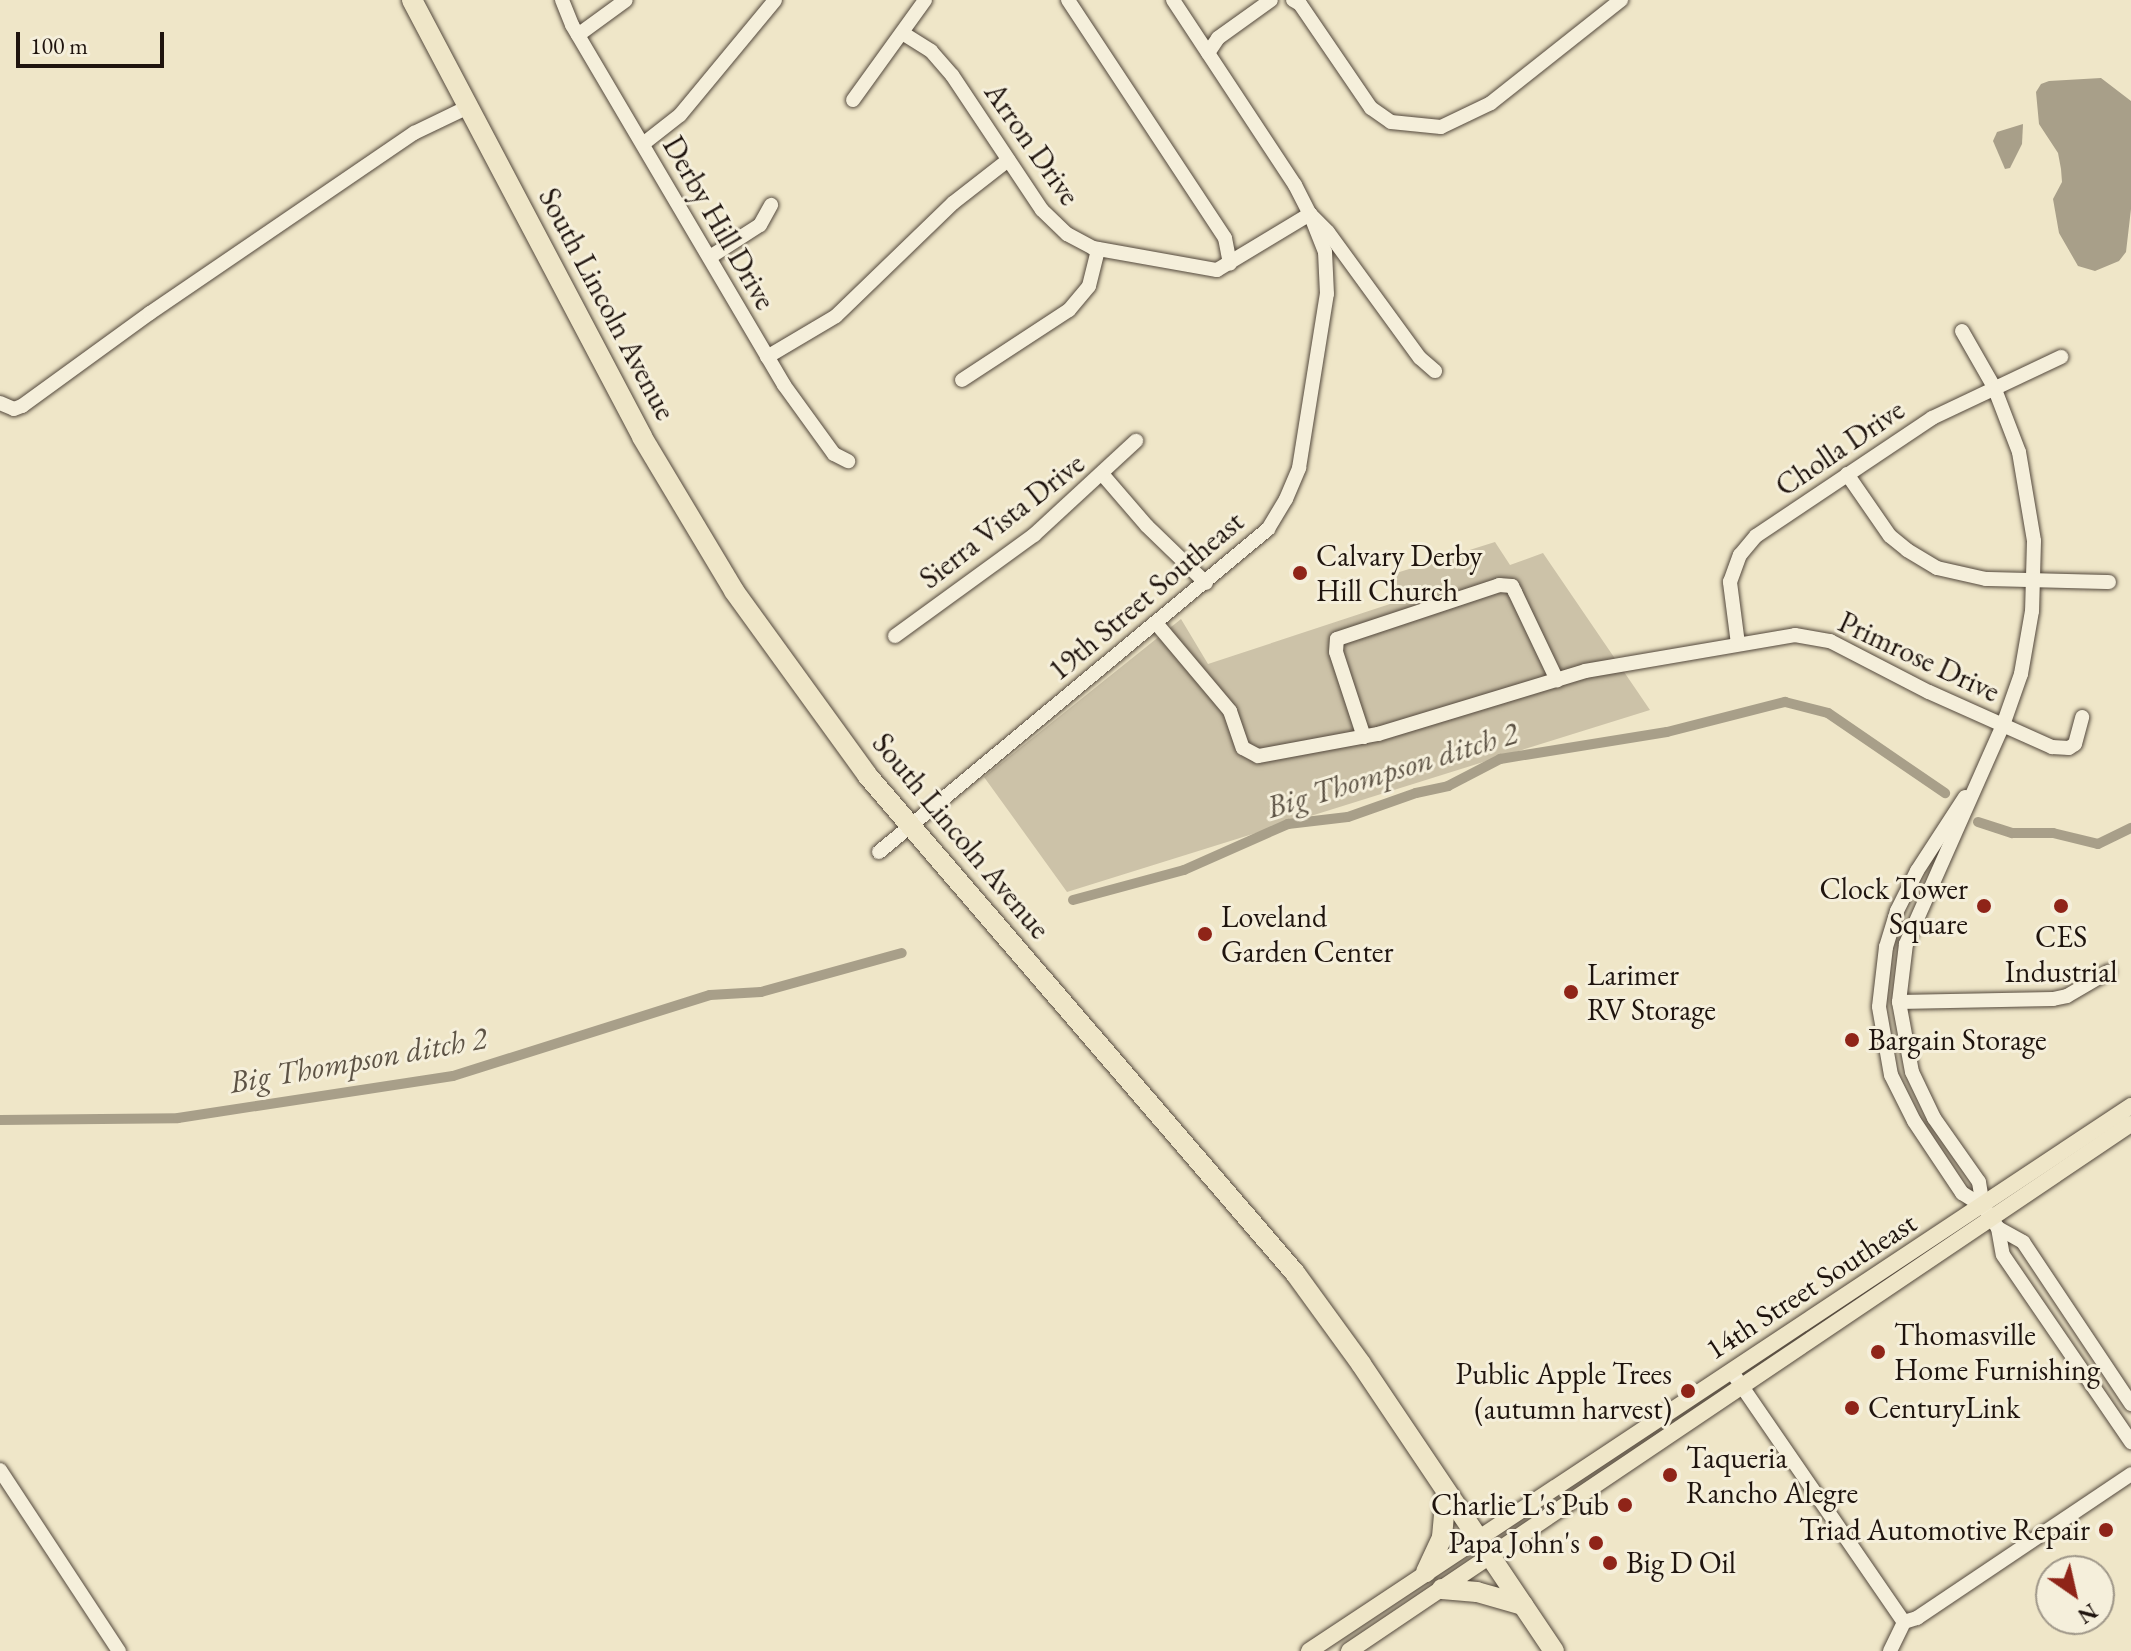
<!DOCTYPE html>
<html>
<head>
<meta charset="utf-8">
<style>
	body { margin:0 }
	#map { position:relative; width:2131px; height:1651px; overflow:hidden; background:#efe6c8; font-family:"EB Garamond",serif }
	div>[style] { position:absolute }
	[style*='--x'] { left:calc(var(--x)*1px); top:calc(var(--y)*1px); width:calc(var(--w)*1px); rotate:calc(var(--a)*1deg) }
	.green>* { inset:0; background:#ccc2a8 }
	.water>* { inset:0; background:#a89f89 }
	.canal>* { height:10px; margin:-5px; padding:0 5px; transform-origin:5px; border-radius:5px; background:#a89f89 }
	.roads { filter:drop-shadow(0 0 2px #53483c) drop-shadow(0 0 2px #53483c) }
	.minor>* { height:14px; margin:-7px; padding:0 7px; transform-origin:7px; border-radius:7px; background:#f5efdb }
	.major>* { height:16px; margin:-8px; padding:0 8px; transform-origin:8px; border-radius:8px; background:#efe6c8 }
	.highway>* { height:20px; margin:-10px; padding:0 10px; transform-origin:10px; border-radius:10px; background:#efe6c8 }
	.dots>* { width:22px; height:22px; translate:-50% -50%; box-sizing:border-box; border:4px solid #f5efdb; border-radius:50% }
	span { translate:-50% -50%; white-space:nowrap; text-align:center; line-height:1.15; -webkit-text-stroke:6px #f5efdb; paint-order:stroke }
	.street-label { font-size:30px; color:#1f140e }
	.poi-label { font-size:30px; color:#1f140e }
	.left { translate:0 -50%; text-align:left }
	.right { translate:-100% -50%; text-align:right }
	.water-label { font-size:32px; color:#5d5345; font-style:italic }
	.north { position:absolute; left:2035px; top:1555px; width:80px; height:80px; box-sizing:border-box; background:#f5efdb; border:2px solid #9f9789; border-radius:50%; rotate:146deg; font-size:22px; font-weight:700; line-height:32px; text-align:center; color:#1f140e }
	.north::after { content:''; display:block; margin:auto; width:28px; height:36px; background:#8f2418; clip-path:polygon(50% 0,100% 100%,50% 72%,0 100%) }
	.scale { position:absolute; left:16px; top:32px; width:148px; height:36px; box-sizing:border-box; border:4px solid #1f140e; border-top:0; padding-left:10px; font-size:24px; line-height:28px; white-space:nowrap; color:#1f140e; -webkit-text-stroke:6px #f5efdb; paint-order:stroke }
</style>
</head>
<body>
<div id="map">
	<div class="green">
		<div style="clip-path:polygon(1495px 542px,1510px 565px,1543px 553px,1650px 710px,1067px 892px,984px 777px,1181px 619px,1208px 664px,1393px 603px,1390px 575px)"></div>
	</div>
	<div class="water">
		<div style="clip-path:polygon(2101px 78px,2131px 101px,2131px 209px,2126px 252px,2119px 261px,2095px 271px,2078px 266px,2059px 233px,2053px 199px,2062px 182px,2061px 169px,2058px 153px,2039px 124px,2036px 92px,2041px 84px,2049px 81px)"></div>
		<div style="clip-path:polygon(2023px 124px,2022px 144px,2010px 168px,2005px 169px,1993px 141px,1997px 132px)"></div>
	</div>
	<div class="canal">
		<div style="--x:1978;--y:822;--w:36;--a:18"></div>
		<div style="--x:2012;--y:833;--w:41;--a:0"></div>
		<div style="--x:2053;--y:833;--w:46;--a:13.7"></div>
		<div style="--x:2098;--y:844;--w:37;--a:-26"></div>
		<div style="--x:1073;--y:900;--w:115;--a:-15.1"></div>
		<div style="--x:1184;--y:870;--w:114;--a:-23.9"></div>
		<div style="--x:1288;--y:824;--w:60;--a:-6.7"></div>
		<div style="--x:1348;--y:817;--w:72;--a:-19.4"></div>
		<div style="--x:1416;--y:793;--w:33;--a:-12"></div>
		<div style="--x:1448;--y:786;--w:59;--a:-27.4"></div>
		<div style="--x:1500;--y:759;--w:169;--a:-9.2"></div>
		<div style="--x:1667;--y:732;--w:122;--a:-14.3"></div>
		<div style="--x:1785;--y:702;--w:44;--a:14.3"></div>
		<div style="--x:1828;--y:713;--w:142;--a:34.4"></div>
		<div style="--x:0;--y:1120;--w:178;--a:-0.6"></div>
		<div style="--x:178;--y:1118;--w:278;--a:-8.7"></div>
		<div style="--x:453;--y:1076;--w:269;--a:-17.5"></div>
		<div style="--x:710;--y:995;--w:51;--a:-3.4"></div>
		<div style="--x:761;--y:992;--w:146;--a:-15.5"></div>
	</div>
	<div class="roads">
		<div class="minor">
			<div style="--x:562;--y:0;--w:27;--a:68"></div>
			<div style="--x:572;--y:25;--w:418;--a:59.5"></div>
			<div style="--x:784;--y:385;--w:85;--a:54.1"></div>
			<div style="--x:834;--y:454;--w:16;--a:27"></div>
			<div style="--x:1068;--y:0;--w:285;--a:56.6"></div>
			<div style="--x:1225;--y:238;--w:26;--a:79"></div>
			<div style="--x:1173;--y:0;--w:222;--a:56.6"></div>
			<div style="--x:1295;--y:185;--w:33;--a:63"></div>
			<div style="--x:1310;--y:214;--w:25;--a:45"></div>
			<div style="--x:1328;--y:232;--w:156;--a:53.9"></div>
			<div style="--x:1420;--y:358;--w:20;--a:41"></div>
			<div style="--x:1293;--y:0;--w:8;--a:30"></div>
			<div style="--x:1300;--y:4;--w:126;--a:55.7"></div>
			<div style="--x:1371;--y:108;--w:24;--a:35"></div>
			<div style="--x:1391;--y:122;--w:50;--a:5.7"></div>
			<div style="--x:1441;--y:127;--w:55;--a:-25.6"></div>
			<div style="--x:1491;--y:103;--w:166;--a:-38.4"></div>
			<div style="--x:904;--y:34;--w:32;--a:32"></div>
			<div style="--x:931;--y:51;--w:32;--a:49"></div>
			<div style="--x:952;--y:75;--w:162;--a:56.3"></div>
			<div style="--x:1042;--y:210;--w:35;--a:44"></div>
			<div style="--x:1067;--y:234;--w:30;--a:28"></div>
			<div style="--x:1093;--y:248;--w:126;--a:10.1"></div>
			<div style="--x:1217;--y:270;--w:109;--a:-31.1"></div>
			<div style="--x:578;--y:35;--w:59;--a:-36.1"></div>
			<div style="--x:1208;--y:53;--w:18;--a:-56"></div>
			<div style="--x:1218;--y:38;--w:65;--a:-35.6"></div>
			<div style="--x:853;--y:100;--w:123;--a:-54.2"></div>
			<div style="--x:643;--y:144;--w:47;--a:-38.1"></div>
			<div style="--x:680;--y:115;--w:149;--a:-50.4"></div>
			<div style="--x:710;--y:257;--w:59;--a:-32.6"></div>
			<div style="--x:760;--y:225;--w:23;--a:-61"></div>
			<div style="--x:1962;--y:331;--w:64;--a:60.3"></div>
			<div style="--x:1994;--y:387;--w:70;--a:69"></div>
			<div style="--x:2019;--y:452;--w:90;--a:80.4"></div>
			<div style="--x:2034;--y:541;--w:70;--a:91.6"></div>
			<div style="--x:2032;--y:611;--w:64;--a:99.9"></div>
			<div style="--x:2021;--y:674;--w:54;--a:109.4"></div>
			<div style="--x:2003;--y:725;--w:240;--a:113.9"></div>
			<div style="--x:1906;--y:944;--w:58;--a:96.9"></div>
			<div style="--x:1899;--y:1002;--w:71;--a:79.5"></div>
			<div style="--x:1912;--y:1072;--w:51;--a:64.4"></div>
			<div style="--x:1934;--y:1118;--w:78;--a:54.9"></div>
			<div style="--x:1979;--y:1182;--w:24;--a:81"></div>
			<div style="--x:767;--y:357;--w:80;--a:-30.7"></div>
			<div style="--x:836;--y:316;--w:163;--a:-44"></div>
			<div style="--x:953;--y:203;--w:70;--a:-38"></div>
			<div style="--x:962;--y:380;--w:128;--a:-33.2"></div>
			<div style="--x:1069;--y:310;--w:31;--a:-50"></div>
			<div style="--x:1089;--y:286;--w:38;--a:-76"></div>
			<div style="--x:0;--y:403;--w:15;--a:23"></div>
			<div style="--x:14;--y:409;--w:9;--a:-21"></div>
			<div style="--x:22;--y:406;--w:158;--a:-36"></div>
			<div style="--x:150;--y:313;--w:320;--a:-34.3"></div>
			<div style="--x:414;--y:133;--w:62;--a:-25.7"></div>
			<div style="--x:1847;--y:474;--w:75;--a:55.3"></div>
			<div style="--x:1890;--y:536;--w:22;--a:39"></div>
			<div style="--x:1907;--y:550;--w:35;--a:31"></div>
			<div style="--x:1937;--y:568;--w:50;--a:12.7"></div>
			<div style="--x:1986;--y:579;--w:123;--a:1.4"></div>
			<div style="--x:1103;--y:475;--w:67;--a:49.2"></div>
			<div style="--x:1147;--y:526;--w:82;--a:44"></div>
			<div style="--x:1156;--y:623;--w:115;--a:49.9"></div>
			<div style="--x:1230;--y:711;--w:39;--a:71"></div>
			<div style="--x:1243;--y:748;--w:17;--a:28"></div>
			<div style="--x:1258;--y:756;--w:122;--a:-10.4"></div>
			<div style="--x:1378;--y:734;--w:216;--a:-16.9"></div>
			<div style="--x:1585;--y:671;--w:213;--a:-9.7"></div>
			<div style="--x:1795;--y:635;--w:36;--a:10"></div>
			<div style="--x:1830;--y:641;--w:111;--a:27.3"></div>
			<div style="--x:1929;--y:692;--w:135;--a:24.1"></div>
			<div style="--x:2052;--y:747;--w:17;--a:3"></div>
			<div style="--x:2069;--y:748;--w:7;--a:-34"></div>
			<div style="--x:2075;--y:744;--w:28;--a:-75"></div>
			<div style="--x:895;--y:636;--w:172;--a:-36"></div>
			<div style="--x:1034;--y:535;--w:139;--a:-42.7"></div>
			<div style="--x:1738;--y:644;--w:63;--a:-97.4"></div>
			<div style="--x:1730;--y:582;--w:29;--a:-70"></div>
			<div style="--x:1740;--y:555;--w:25;--a:-50"></div>
			<div style="--x:1756;--y:536;--w:212;--a:-33.8"></div>
			<div style="--x:1932;--y:418;--w:143;--a:-25.3"></div>
			<div style="--x:1364;--y:737;--w:89;--a:-108.2"></div>
			<div style="--x:1336;--y:652;--w:13;--a:-86"></div>
			<div style="--x:1337;--y:639;--w:171;--a:-18.4"></div>
			<div style="--x:1499;--y:585;--w:13;--a:4"></div>
			<div style="--x:1512;--y:586;--w:7;--a:63"></div>
			<div style="--x:1515;--y:592;--w:98;--a:64.5"></div>
			<div style="--x:1965;--y:797;--w:88;--a:123"></div>
			<div style="--x:1917;--y:871;--w:45;--a:116.6"></div>
			<div style="--x:1897;--y:911;--w:38;--a:107"></div>
			<div style="--x:1886;--y:947;--w:60;--a:96.7"></div>
			<div style="--x:1879;--y:1007;--w:69;--a:80"></div>
			<div style="--x:1891;--y:1075;--w:51;--a:63.4"></div>
			<div style="--x:1914;--y:1121;--w:87;--a:56.3"></div>
			<div style="--x:1962;--y:1193;--w:25;--a:32"></div>
			<div style="--x:1983;--y:1206;--w:27;--a:56"></div>
			<div style="--x:1998;--y:1228;--w:29;--a:29"></div>
			<div style="--x:2023;--y:1242;--w:195;--a:56.3"></div>
			<div style="--x:879;--y:852;--w:506;--a:-39.7"></div>
			<div style="--x:1268;--y:529;--w:35;--a:-59"></div>
			<div style="--x:1286;--y:499;--w:34;--a:-67"></div>
			<div style="--x:1299;--y:468;--w:176;--a:-80.9"></div>
			<div style="--x:1327;--y:294;--w:42;--a:-92.7"></div>
			<div style="--x:1325;--y:252;--w:41;--a:-111.5"></div>
			<div style="--x:1899;--y:1002;--w:154;--a:-1.1"></div>
			<div style="--x:2053;--y:999;--w:14;--a:-12"></div>
			<div style="--x:2067;--y:996;--w:48;--a:-30.3"></div>
			<div style="--x:1998;--y:1228;--w:27;--a:80"></div>
			<div style="--x:2003;--y:1255;--w:227;--a:55.6"></div>
			<div style="--x:1732;--y:1372;--w:303;--a:55.5"></div>
			<div style="--x:0;--y:1470;--w:217;--a:56.7"></div>
			<div style="--x:1904;--y:1622;--w:14;--a:-17"></div>
			<div style="--x:1917;--y:1618;--w:258;--a:-33.9"></div>
			<div style="--x:1890;--y:1651;--w:32;--a:-64"></div>
		</div>
		<div class="major">
			<div style="--x:1309;--y:1651;--w:986;--a:-33.55"></div>
			<div style="--x:1349;--y:1651;--w:943;--a:-33.98"></div>
		</div>
		<div class="highway">
			<div style="--x:412;--y:0;--w:494;--a:62.2"></div>
			<div style="--x:642;--y:437;--w:179;--a:59.1"></div>
			<div style="--x:734;--y:591;--w:227;--a:54.1"></div>
			<div style="--x:867;--y:775;--w:657;--a:49.32"></div>
			<div style="--x:1295;--y:1273;--w:112;--a:54"></div>
			<div style="--x:1361;--y:1364;--w:346;--a:56.1"></div>
			<div style="--x:1426;--y:1572;--w:38;--a:-65"></div>
			<div style="--x:1442;--y:1537;--w:44;--a:-84.8"></div>
			<div style="--x:1442;--y:1589;--w:35;--a:5"></div>
			<div style="--x:1477;--y:1592;--w:48;--a:15.8"></div>
		</div>
	</div>
	<div class="dots">
		<div style="left:1300px;top:573px;background:#8f2418"></div>
		<div style="left:1984px;top:906px;background:#8f2418"></div>
		<div style="left:2061px;top:906px;background:#8f2418"></div>
		<div style="left:1205px;top:934px;background:#8f2418"></div>
		<div style="left:1571px;top:992px;background:#8f2418"></div>
		<div style="left:1852px;top:1040px;background:#8f2418"></div>
		<div style="left:1878px;top:1352px;background:#8f2418"></div>
		<div style="left:1688px;top:1391px;background:#8f2418"></div>
		<div style="left:1852px;top:1408px;background:#8f2418"></div>
		<div style="left:1670px;top:1475px;background:#8f2418"></div>
		<div style="left:1625px;top:1505px;background:#8f2418"></div>
		<div style="left:2106px;top:1530px;background:#8f2418"></div>
		<div style="left:1596px;top:1543px;background:#8f2418"></div>
		<div style="left:1610px;top:1563px;background:#8f2418"></div>
	</div>
	<div class="street-label">
		<span style="left:1032px;top:144px;rotate:55deg">Arron Drive</span>
		<span style="left:719px;top:223px;rotate:60deg">Derby Hill Drive</span>
		<span style="left:607px;top:304px;rotate:62deg">South Lincoln Avenue</span>
		<span style="left:1840px;top:448px;rotate:-34deg">Cholla Drive</span>
		<span style="left:1002px;top:521px;rotate:-38deg">Sierra Vista Drive</span>
		<span style="left:1146px;top:596px;rotate:-40deg">19th Street Southeast</span>
		<span style="left:1919px;top:657px;rotate:25deg">Primrose Drive</span>
		<span style="left:961px;top:836px;rotate:50deg">South Lincoln Avenue</span>
		<span style="left:1811px;top:1286px;rotate:-33deg">14th Street Southeast</span>
	</div>
	<div class="poi-label">
		<span class="left" style="left:1316px;top:573px">Calvary Derby<br>Hill Church</span>
		<span class="right" style="left:1968px;top:906px">Clock Tower<br>Square</span>
		<span class="left" style="left:1221px;top:934px">Loveland<br>Garden Center</span>
		<span style="left:2061px;top:954px">CES<br>Industrial</span>
		<span class="left" style="left:1587px;top:992px">Larimer<br>RV Storage</span>
		<span class="left" style="left:1868px;top:1040px">Bargain Storage</span>
		<span class="left" style="left:1894px;top:1352px">Thomasville<br>Home Furnishing</span>
		<span class="right" style="left:1672px;top:1391px">Public Apple Trees<br>(autumn harvest)</span>
		<span class="left" style="left:1868px;top:1408px">CenturyLink</span>
		<span class="left" style="left:1686px;top:1475px">Taqueria<br>Rancho Alegre</span>
		<span class="right" style="left:1609px;top:1505px">Charlie L's Pub</span>
		<span class="right" style="left:2090px;top:1530px">Triad Automotive Repair</span>
		<span class="right" style="left:1580px;top:1543px">Papa John's</span>
		<span class="left" style="left:1626px;top:1563px">Big D Oil</span>
	</div>
	<div class="water-label">
		<span style="left:1392px;top:770px;rotate:-17deg">Big Thompson ditch 2</span>
		<span style="left:358px;top:1060px;rotate:-10deg">Big Thompson ditch 2</span>
	</div>
	<div class="north">N</div>
	<div class="scale">100 m</div>
</div>
</body>
</html>
